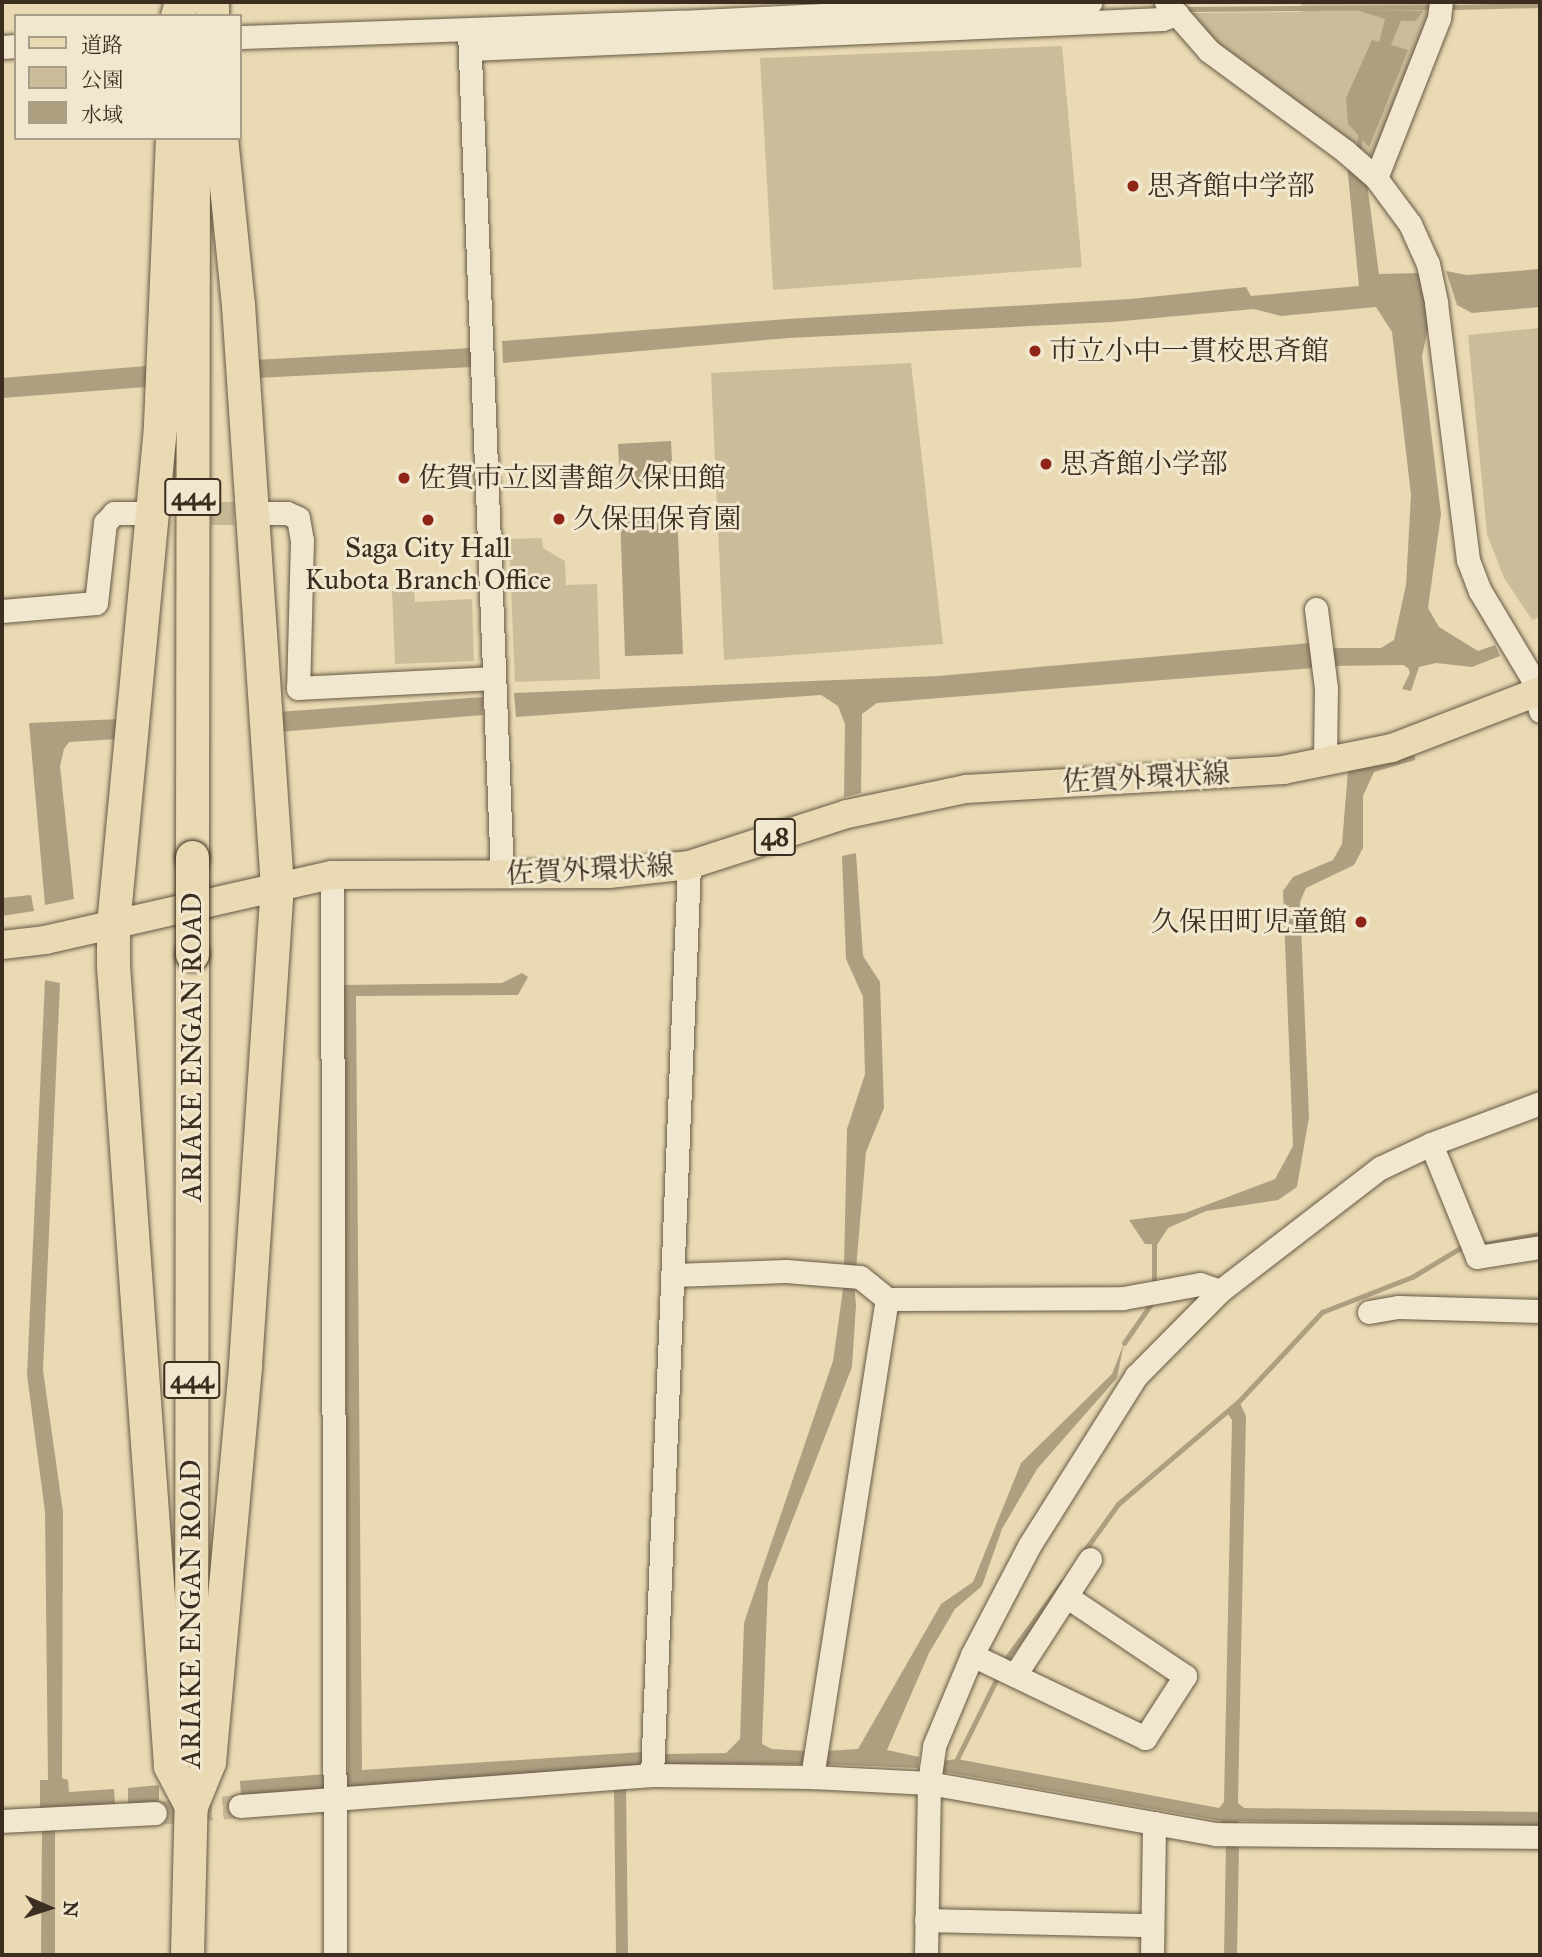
<!DOCTYPE html>
<html>
<head>
<meta charset="utf-8">
<style>
	body { margin:0 }
	#map { position:relative; width:1542px; height:1957px; overflow:hidden; background:#e9dab3; font-family:"IM FELL Great Primer","Noto Serif JP",serif }
	div>[style] { position:absolute }
	[style*='--x'] { left:calc(var(--x)*1px); top:calc(var(--y)*1px); width:calc(var(--w)*1px); rotate:calc(var(--a)*1deg) }
	.green>* { inset:0; background:#cbbd9a }
	.water>* { inset:0; background:#ae9f81 }
	.stream>* { height:5px; margin:-2.5px; padding:0 2.5px; transform-origin:2.5px; border-radius:2.5px; background:#ae9f81 }
	.minor-tunnel>* { height:23px; margin-top:-11.5px; transform-origin:0; background:repeating-linear-gradient(90deg,#c6b795 0 23px,transparent 0 34px) }
	.roads { filter:drop-shadow(0 0 2px #665844) drop-shadow(0 0 2px #665844) }
	.minor>* { height:23px; margin:-11.5px; padding:0 11.5px; transform-origin:11.5px; border-radius:11.5px; background:#f1e7ce }
	.major>* { height:28px; margin:-14px; padding:0 14px; transform-origin:14px; border-radius:14px; background:#e9dab3 }
	.highway>* { height:33px; margin:-16.5px; padding:0 16.5px; transform-origin:16.5px; border-radius:16.5px; background:#e9dab3 }
	.bridges { filter:drop-shadow(0 0 2px #3b2d1f) drop-shadow(0 0 2px #3b2d1f) }
	.highway-bridge>* { height:33px; margin:-16.5px; padding:0 16.5px; transform-origin:16.5px; border-radius:16.5px; background:#e9dab3 }
	.dots>* { width:19px; height:19px; translate:-50% -50%; box-sizing:border-box; border:4px solid #f1e7ce; border-radius:50% }
	span { translate:-50% -50%; white-space:nowrap; text-align:center; line-height:1.15; -webkit-text-stroke:6px #f1e7ce; paint-order:stroke }
	.shield-label span { padding:2px 5px; background:#f1e7ce; border:2px solid; border-radius:5px; -webkit-text-stroke-width:0 }
	.shield-label { font-size:26px; color:#3b2d1f; font-weight:700 }
	.poi-label { font-size:28px; color:#3b2d1f }
	.left { translate:0 -50%; text-align:left }
	.right { translate:-100% -50%; text-align:right }
	.street-label { font-size:28px; color:#3b2d1f }
	.frame { position:absolute; inset:0; border:4px solid #3b2d1f; pointer-events:none }
	.legend { position:absolute; left:14px; top:14px; width:228px; height:126px; box-sizing:border-box; background:#f1e7ce; border:2px solid #a89d88; margin:0; padding:9px 12px; list-style:none; font-size:21px; color:#3b2d1f }
	.legend li { display:flex; align-items:center; gap:14px; height:35px }
	.legend b { width:35px; border:2px solid #a89d88 }
	.north { position:absolute; left:14px; top:1873px; width:70px; height:70px; -webkit-text-stroke:5px #f1e7ce; paint-order:stroke; rotate:93deg; font-size:19px; font-weight:700; line-height:28px; text-align:center; color:#3b2d1f }
	.north::after { content:''; display:block; margin:auto; width:24px; height:32px; background:#3b2d1f; clip-path:polygon(50% 0,100% 100%,50% 72%,0 100%) }
</style>
</head>
<body>
<div id="map">
	<div class="green">
		<div style="clip-path:polygon(1301px 2px,1427px 2px,1428px 23px,1376px 152px,1369px 155px,1217px 44px,1192px 13px,1301px 12px)"></div>
		<div style="clip-path:polygon(1062px 46px,1082px 267px,773px 290px,760px 58px)"></div>
		<div style="clip-path:polygon(1540px 328px,1540px 617px,1532px 620px,1504px 578px,1487px 534px,1468px 335px)"></div>
		<div style="clip-path:polygon(911px 363px,943px 644px,724px 660px,711px 373px)"></div>
		<div style="clip-path:polygon(542px 538px,543px 548px,565px 561px,566px 585px,597px 584px,600px 679px,515px 682px,509px 539px)"></div>
		<div style="clip-path:polygon(414px 590px,415px 602px,472px 599px,474px 661px,395px 664px,392px 591px)"></div>
	</div>
	<div class="water">
		<div style="clip-path:polygon(1356px 10px,1423px 11px,1416px 21px,1401px 21px,1391px 45px,1408px 50px,1369px 147px,1348px 124px,1346px 98px,1372px 40px,1379px 42px,1385px 19px)"></div>
		<div style="clip-path:polygon(1347px 165px,1367px 183px,1379px 274px,1421px 273px,1429px 325px,1422px 356px,1441px 514px,1428px 608px,1439px 627px,1478px 651px,1495px 645px,1500px 656px,1472px 667px,1436px 663px,1419px 667px,1411px 691px,1402px 689px,1410px 673px,1408px 668px,1403px 665px,1330px 666px,1329px 648px,1381px 648px,1394px 640px,1406px 585px,1411px 495px,1392px 332px,1376px 307px,1281px 316px,1254px 309px,1112px 322px,789px 338px,503px 363px,502px 341px,787px 319px,1131px 299px,1246px 287px,1251px 296px,1359px 286px)"></div>
		<div style="clip-path:polygon(1540px 269px,1540px 307px,1472px 313px,1457px 305px,1446px 271px,1467px 275px)"></div>
		<div style="clip-path:polygon(471px 348px,472px 367px,256px 378px,254px 360px)"></div>
		<div style="clip-path:polygon(146px 366px,146px 387px,2px 398px,2px 378px)"></div>
		<div style="clip-path:polygon(671px 441px,673px 480px,620px 483px,618px 444px)"></div>
		<div style="clip-path:polygon(677px 512px,683px 654px,625px 656px,620px 514px)"></div>
		<div style="clip-path:polygon(1310px 643px,1314px 668px,877px 703px,862px 714px,861px 793px,844px 797px,845px 724px,838px 706px,821px 695px,516px 717px,514px 693px,938px 676px)"></div>
		<div style="clip-path:polygon(483px 697px,483px 715px,279px 732px,278px 712px)"></div>
		<div style="clip-path:polygon(120px 719px,118px 739px,69px 742px,64px 749px,60px 766px,74px 899px,45px 905px,29px 723px)"></div>
		<div style="clip-path:polygon(1415px 755px,1415px 760px,1374px 772px,1363px 796px,1363px 848px,1354px 865px,1306px 888px,1300px 902px,1309px 1117px,1297px 1187px,1278px 1200px,1206px 1211px,1168px 1228px,1157px 1245px,1157px 1282px,1152px 1283px,1152px 1244px,1145px 1244px,1129px 1220px,1185px 1213px,1275px 1179px,1293px 1146px,1283px 891px,1293px 877px,1333px 860px,1342px 844px,1348px 771px)"></div>
		<div style="clip-path:polygon(856px 853px,863px 956px,880px 982px,884px 1108px,866px 1152px,856px 1269px,844px 1267px,847px 1129px,865px 1074px,863px 997px,846px 959px,842px 856px)"></div>
		<div style="clip-path:polygon(31px 895px,34px 911px,2px 916px,2px 898px)"></div>
		<div style="clip-path:polygon(522px 973px,528px 977px,518px 995px,356px 996px,362px 1770px,643px 1752px,643px 1766px,342px 1788px,343px 1773px,348px 1772px,344px 985px,502px 983px)"></div>
		<div style="clip-path:polygon(45px 980px,60px 983px,43px 1370px,63px 1512px,62px 1778px,68px 1780px,69px 1792px,114px 1789px,115px 1804px,40px 1809px,40px 1780px,48px 1780px,45px 1512px,27px 1375px)"></div>
		<div style="clip-path:polygon(844px 1282px,854px 1282px,856px 1305px,852px 1367px,768px 1583px,762px 1744px,772px 1749px,808px 1751px,806px 1764px,662px 1764px,664px 1754px,726px 1753px,740px 1739px,744px 1623px,833px 1361px)"></div>
		<div style="clip-path:polygon(1124px 1343px,1117px 1378px,1037px 1469px,1002px 1529px,982px 1586px,955px 1609px,929px 1653px,887px 1750px,919px 1757px,918px 1768px,824px 1764px,825px 1751px,858px 1749px,941px 1604px,973px 1582px,1021px 1463px,1112px 1374px)"></div>
		<div style="clip-path:polygon(1239px 1401px,1246px 1416px,1238px 1803px,1244px 1808px,1540px 1812px,1540px 1826px,1239px 1821px,1238px 1828px,1224px 1826px,1221px 1821px,940px 1771px,942px 1761px,957px 1759px,1219px 1808px,1224px 1802px,1232px 1420px,1226px 1411px)"></div>
		<div style="clip-path:polygon(326px 1774px,326px 1788px,241px 1796px,240px 1781px)"></div>
		<div style="clip-path:polygon(626px 1784px,628px 1955px,616px 1955px,614px 1785px)"></div>
		<div style="clip-path:polygon(159px 1785px,159px 1802px,128px 1804px,128px 1788px)"></div>
		<div style="clip-path:polygon(55px 1830px,55px 1955px,41px 1955px,42px 1831px)"></div>
		<div style="clip-path:polygon(1226px 1844px,1239px 1844px,1237px 1955px,1224px 1955px)"></div>
	</div>
	<div class="stream">
		<div style="--x:1452;--y:7;--w:88;--a:-1.3"></div>
		<div style="--x:1188;--y:9;--w:242;--a:-0.5"></div>
		<div style="--x:1358;--y:155;--w:18;--a:-84"></div>
		<div style="--x:1480;--y:1245;--w:61;--a:-10.4"></div>
		<div style="--x:1124;--y:1343;--w:51;--a:-55.4"></div>
		<div style="--x:1082;--y:1554;--w:62;--a:-54.2"></div>
		<div style="--x:1118;--y:1504;--w:159;--a:-40.4"></div>
		<div style="--x:1239;--y:1401;--w:122;--a:-47"></div>
		<div style="--x:1322;--y:1312;--w:97;--a:-21.3"></div>
		<div style="--x:1412;--y:1277;--w:56;--a:-31.1"></div>
		<div style="--x:1005;--y:1660;--w:97;--a:-53.8"></div>
		<div style="--x:957;--y:1759;--w:88;--a:-63.7"></div>
	</div>
	<div class="minor-tunnel">
		<div style="--x:143;--y:513;--w:120;--a:0"></div>
		<div style="--x:155;--y:1813;--w:85;--a:-4.7"></div>
	</div>
	<div class="roads">
		<div class="minor">
			<div style="--x:1166;--y:2;--w:65;--a:48.7"></div>
			<div style="--x:1209;--y:51;--w:169;--a:36.3"></div>
			<div style="--x:1345;--y:151;--w:41;--a:41.1"></div>
			<div style="--x:1376;--y:178;--w:57;--a:53.5"></div>
			<div style="--x:1410;--y:224;--w:44;--a:65.8"></div>
			<div style="--x:1428;--y:264;--w:40;--a:78"></div>
			<div style="--x:1436;--y:303;--w:259;--a:82.9"></div>
			<div style="--x:1468;--y:560;--w:33;--a:69"></div>
			<div style="--x:1480;--y:591;--w:101;--a:59.1"></div>
			<div style="--x:1532;--y:678;--w:34;--a:76"></div>
			<div style="--x:469;--y:31;--w:844;--a:87.76"></div>
			<div style="--x:240;--y:37;--w:440;--a:-2"></div>
			<div style="--x:680;--y:22;--w:411;--a:-2.8"></div>
			<div style="--x:2;--y:47;--w:14;--a:-4"></div>
			<div style="--x:470;--y:49;--w:693;--a:-2.48"></div>
			<div style="--x:1162;--y:19;--w:16;--a:-18"></div>
			<div style="--x:1376;--y:178;--w:172;--a:-68.5"></div>
			<div style="--x:1439;--y:18;--w:16;--a:-83"></div>
			<div style="--x:263;--y:513;--w:24;--a:0"></div>
			<div style="--x:287;--y:513;--w:12;--a:24"></div>
			<div style="--x:298;--y:518;--w:22;--a:80"></div>
			<div style="--x:302;--y:540;--w:148;--a:91.5"></div>
			<div style="--x:298;--y:688;--w:196;--a:-2.9"></div>
			<div style="--x:1316;--y:609;--w:80;--a:82.8"></div>
			<div style="--x:1326;--y:688;--w:73;--a:90.8"></div>
			<div style="--x:2;--y:611;--w:94;--a:-4.9"></div>
			<div style="--x:96;--y:603;--w:81;--a:-83.6"></div>
			<div style="--x:105;--y:523;--w:13;--a:-48"></div>
			<div style="--x:114;--y:513;--w:29;--a:0"></div>
			<div style="--x:332;--y:875;--w:1080;--a:89.84"></div>
			<div style="--x:1431;--y:1144;--w:122;--a:67.8"></div>
			<div style="--x:1477;--y:1257;--w:64;--a:-9"></div>
			<div style="--x:674;--y:1275;--w:112;--a:-2"></div>
			<div style="--x:786;--y:1271;--w:74;--a:4.6"></div>
			<div style="--x:860;--y:1277;--w:35;--a:39"></div>
			<div style="--x:887;--y:1299;--w:236;--a:-0.2"></div>
			<div style="--x:1123;--y:1298;--w:78;--a:-10.3"></div>
			<div style="--x:1200;--y:1284;--w:21;--a:19"></div>
			<div style="--x:1369;--y:1312;--w:29;--a:-10"></div>
			<div style="--x:1398;--y:1307;--w:142;--a:1.6"></div>
			<div style="--x:972;--y:1655;--w:192;--a:25.6"></div>
			<div style="--x:1145;--y:1738;--w:74;--a:-57.2"></div>
			<div style="--x:1185;--y:1676;--w:143;--a:-146.1"></div>
			<div style="--x:1015;--y:1675;--w:138;--a:-57.1"></div>
			<div style="--x:652;--y:1775;--w:911;--a:-87.67"></div>
			<div style="--x:812;--y:1777;--w:484;--a:-81.1"></div>
			<div style="--x:240;--y:1806;--w:413;--a:-4.3"></div>
			<div style="--x:652;--y:1775;--w:160;--a:0.7"></div>
			<div style="--x:812;--y:1777;--w:117;--a:2.9"></div>
			<div style="--x:929;--y:1783;--w:291;--a:10.1"></div>
			<div style="--x:1216;--y:1834;--w:324;--a:0.5"></div>
			<div style="--x:2;--y:1821;--w:153;--a:-3"></div>
			<div style="--x:926;--y:1920;--w:226;--a:1.3"></div>
			<div style="--x:926;--y:1955;--w:172;--a:-89"></div>
			<div style="--x:929;--y:1783;--w:37;--a:-82"></div>
			<div style="--x:934;--y:1746;--w:99;--a:-67.3"></div>
			<div style="--x:972;--y:1655;--w:123;--a:-62.4"></div>
			<div style="--x:1029;--y:1546;--w:201;--a:-57.8"></div>
			<div style="--x:1136;--y:1376;--w:120;--a:-45.3"></div>
			<div style="--x:1220;--y:1291;--w:202;--a:-37.6"></div>
			<div style="--x:1380;--y:1168;--w:56;--a:-25.2"></div>
			<div style="--x:1431;--y:1144;--w:116;--a:-20.6"></div>
			<div style="--x:1152;--y:1955;--w:132;--a:-89.1"></div>
		</div>
		<div class="major">
			<div style="--x:2;--y:945;--w:43;--a:-6.6"></div>
			<div style="--x:45;--y:940;--w:294;--a:-12.8"></div>
			<div style="--x:332;--y:875;--w:277;--a:-0.2"></div>
			<div style="--x:609;--y:874;--w:81;--a:-6.4"></div>
			<div style="--x:689;--y:865;--w:166;--a:-17.9"></div>
			<div style="--x:847;--y:814;--w:122;--a:-11.9"></div>
			<div style="--x:966;--y:789;--w:318;--a:-3.4"></div>
			<div style="--x:1283;--y:770;--w:111;--a:-11.4"></div>
			<div style="--x:1392;--y:748;--w:159;--a:-21.1"></div>
		</div>
		<div class="highway">
			<div style="--x:212;--y:2;--w:14;--a:90"></div>
			<div style="--x:177;--y:16;--w:15;--a:-74"></div>
			<div style="--x:172;--y:138;--w:289;--a:92.4"></div>
			<div style="--x:160;--y:427;--w:500;--a:95.39"></div>
			<div style="--x:113;--y:925;--w:41;--a:90"></div>
			<div style="--x:113;--y:966;--w:802;--a:85.92"></div>
			<div style="--x:170;--y:1766;--w:45;--a:62.3"></div>
			<div style="--x:192;--y:857;--w:719;--a:-89.92"></div>
			<div style="--x:191;--y:1739;--w:785;--a:-89.93"></div>
			<div style="--x:191;--y:1806;--w:48;--a:-67.8"></div>
			<div style="--x:209;--y:1762;--w:399;--a:-84.8"></div>
			<div style="--x:245;--y:1365;--w:479;--a:-86.2"></div>
			<div style="--x:277;--y:887;--w:583;--a:-93.83"></div>
			<div style="--x:238;--y:305;--w:168;--a:-95.8"></div>
			<div style="--x:187;--y:1955;--w:169;--a:-88.6"></div>
		</div>
	</div>
	<div class="bridges">
		<div class="highway-bridge">
			<div style="--x:192;--y:954;--w:97;--a:-90"></div>
		</div>
	</div>
	<div class="dots">
		<div style="left:1133px;top:186px;background:#8f2418"></div>
		<div style="left:1035px;top:351px;background:#8f2418"></div>
		<div style="left:1046px;top:464px;background:#8f2418"></div>
		<div style="left:404px;top:478px;background:#8f2418"></div>
		<div style="left:559px;top:519px;background:#8f2418"></div>
		<div style="left:428px;top:520px;background:#8f2418"></div>
		<div style="left:1361px;top:922px;background:#8f2418"></div>
	</div>
	<div class="shield-label">
		<span style="left:193px;top:497px">444</span>
		<span style="left:775px;top:837px">48</span>
		<span style="left:192px;top:1380px">444</span>
	</div>
	<div class="poi-label">
		<span class="left" style="left:1147px;top:186px">思斉館中学部</span>
		<span class="left" style="left:1049px;top:351px">市立小中一貫校思斉館</span>
		<span class="left" style="left:1060px;top:464px">思斉館小学部</span>
		<span class="left" style="left:418px;top:478px">佐賀市立図書館久保田館</span>
		<span class="left" style="left:573px;top:519px">久保田保育園</span>
		<span style="left:428px;top:564px">Saga City Hall<br>Kubota Branch Office</span>
		<span class="right" style="left:1347px;top:922px">久保田町児童館</span>
	</div>
	<div class="street-label">
		<span style="left:1146px;top:778px;rotate:-3deg">佐賀外環状線</span>
		<span style="left:590px;top:870px;rotate:-3deg">佐賀外環状線</span>
		<span style="left:192px;top:1047px;rotate:-90deg">ARIAKE ENGAN ROAD</span>
		<span style="left:191px;top:1614px;rotate:-90deg">ARIAKE ENGAN ROAD</span>
	</div>
	<div class="frame"></div>
	<ul class="legend">
	<li><b style="height:9px;background:#e9dab3"></b>道路</li>
	<li><b style="height:19px;background:#cbbd9a"></b>公園</li>
	<li><b style="height:19px;background:#ae9f81"></b>水域</li>
	</ul>
	<div class="north">N</div>
</div>
</body>
</html>
